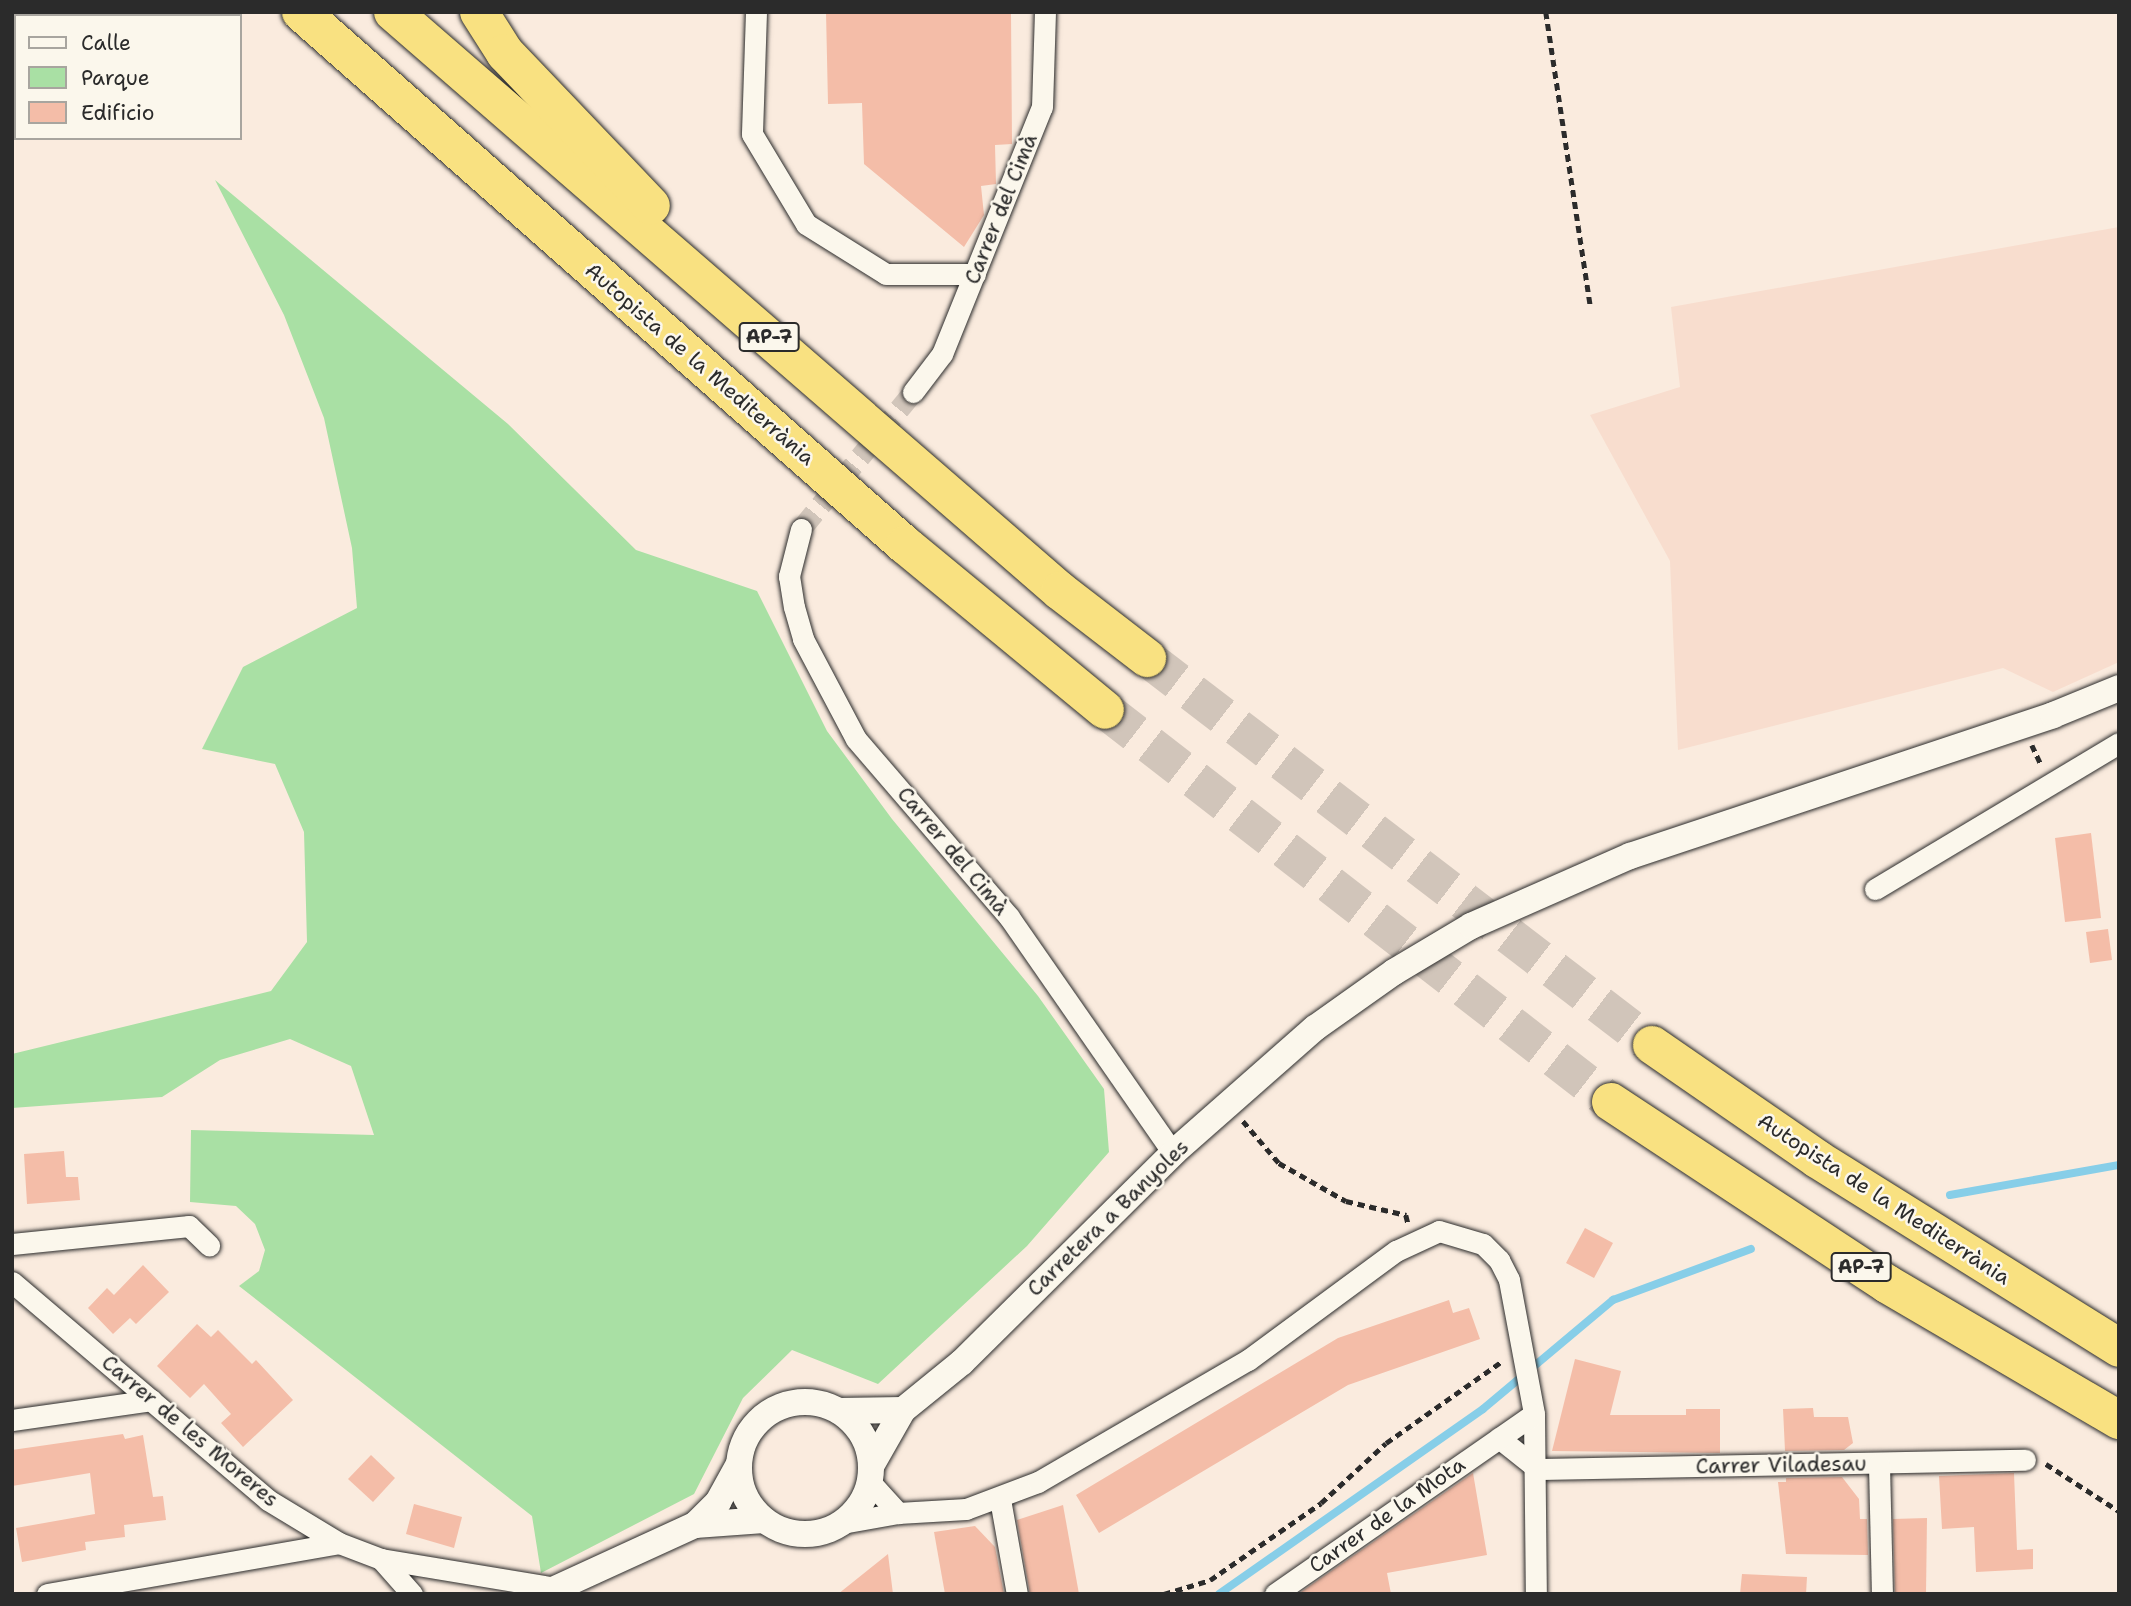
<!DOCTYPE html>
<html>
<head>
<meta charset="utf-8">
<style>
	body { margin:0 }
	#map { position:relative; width:2131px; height:1606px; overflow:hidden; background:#faebde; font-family:"Shantell Sans",sans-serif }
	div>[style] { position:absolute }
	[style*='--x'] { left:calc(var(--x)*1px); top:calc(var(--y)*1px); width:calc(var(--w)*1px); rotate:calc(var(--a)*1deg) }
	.built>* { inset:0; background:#f8ddce }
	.green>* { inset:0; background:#a9e0a4 }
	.stream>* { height:8px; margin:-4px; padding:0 4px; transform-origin:4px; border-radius:4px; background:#87cee8 }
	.building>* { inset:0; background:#f4bda8 }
	.minor-tunnel>* { height:21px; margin-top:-10.5px; transform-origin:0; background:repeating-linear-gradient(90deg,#d1c5ba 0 21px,transparent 0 31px) }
	.motorway-tunnel>* { height:38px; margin-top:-19px; transform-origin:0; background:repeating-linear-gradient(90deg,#d1c5ba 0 38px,transparent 0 57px) }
	.path>* { height:4.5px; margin-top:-2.25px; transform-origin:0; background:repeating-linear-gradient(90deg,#2b2b2b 0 7px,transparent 0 12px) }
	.roads { filter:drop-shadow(0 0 2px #2b2b2b) drop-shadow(0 0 2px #2b2b2b) }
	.minor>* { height:21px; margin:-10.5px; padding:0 10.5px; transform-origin:10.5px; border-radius:10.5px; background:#fbf7ec }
	.tertiary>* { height:26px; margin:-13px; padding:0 13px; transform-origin:13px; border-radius:13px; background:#fbf7ec }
	.tertiary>.ring { margin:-13px; padding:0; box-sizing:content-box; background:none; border:26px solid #fbf7ec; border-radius:50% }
	.motorway>* { height:38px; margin:-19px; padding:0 19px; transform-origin:19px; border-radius:19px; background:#f9e181 }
	span { translate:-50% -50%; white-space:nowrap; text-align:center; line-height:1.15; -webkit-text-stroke:5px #fbf7ec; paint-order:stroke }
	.shield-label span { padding:2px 5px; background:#fbf7ec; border:2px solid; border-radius:5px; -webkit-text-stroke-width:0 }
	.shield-label { font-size:19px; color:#2b2b2b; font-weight:700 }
	.street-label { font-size:21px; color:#2b2b2b }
	.frame { position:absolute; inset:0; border:14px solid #2b2b2b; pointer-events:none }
	.legend { position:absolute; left:14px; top:14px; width:228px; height:126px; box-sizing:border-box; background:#fbf7ec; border:2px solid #a8a59f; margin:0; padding:9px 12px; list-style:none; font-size:21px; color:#2b2b2b }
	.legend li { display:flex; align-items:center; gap:14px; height:35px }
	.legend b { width:35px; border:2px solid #a8a59f }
</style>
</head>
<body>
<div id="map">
	<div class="built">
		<div style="clip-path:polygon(2119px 227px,2119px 662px,2053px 692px,2003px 668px,1678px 750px,1670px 561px,1590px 415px,1680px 387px,1671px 307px)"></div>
	</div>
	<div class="green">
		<div style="clip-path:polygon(215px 180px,508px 424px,636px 550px,757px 591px,827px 731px,892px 819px,1038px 996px,1104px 1089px,1109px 1152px,1027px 1246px,878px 1384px,792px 1350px,743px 1398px,694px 1494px,541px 1573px,532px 1516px,239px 1286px,259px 1271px,265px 1250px,255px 1224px,236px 1206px,190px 1202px,191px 1130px,374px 1135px,351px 1066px,290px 1039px,220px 1060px,162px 1097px,12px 1108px,12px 1054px,271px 991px,307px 942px,304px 832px,275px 764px,202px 749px,243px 667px,357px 608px,352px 548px,324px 418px,284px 315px)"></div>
	</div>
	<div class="stream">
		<div style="--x:1950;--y:1195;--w:172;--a:-10.1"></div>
		<div style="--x:1219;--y:1594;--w:322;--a:-35"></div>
		<div style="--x:1483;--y:1409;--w:170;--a:-40"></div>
		<div style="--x:1613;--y:1300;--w:147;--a:-20.3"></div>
	</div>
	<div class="building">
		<div style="clip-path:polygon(826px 12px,1011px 12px,1012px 144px,995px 145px,996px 184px,981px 186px,984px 215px,964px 247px,864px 164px,862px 103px,828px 104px)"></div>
		<div style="clip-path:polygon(2091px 833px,2101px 918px,2065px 922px,2055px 838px)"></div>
		<div style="clip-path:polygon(2108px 929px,2112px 960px,2090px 963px,2086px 932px)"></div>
		<div style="clip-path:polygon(64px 1151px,66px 1177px,78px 1177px,80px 1200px,27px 1204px,24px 1154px)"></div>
		<div style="clip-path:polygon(1585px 1228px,1613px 1243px,1594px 1278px,1566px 1263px)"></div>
		<div style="clip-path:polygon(143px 1265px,169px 1292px,136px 1324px,130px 1318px,113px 1334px,88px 1308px,107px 1288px,114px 1295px)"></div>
		<div style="clip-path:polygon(1449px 1300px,1453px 1313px,1469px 1308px,1480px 1339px,1348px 1385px,1099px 1533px,1076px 1495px,1338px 1338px)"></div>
		<div style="clip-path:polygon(197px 1324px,211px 1337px,218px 1330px,252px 1364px,256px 1360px,293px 1400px,243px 1447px,221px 1423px,231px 1414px,204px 1384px,190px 1398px,157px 1366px)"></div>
		<div style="clip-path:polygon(1575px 1359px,1621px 1371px,1610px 1415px,1686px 1415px,1686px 1409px,1720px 1409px,1720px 1453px,1552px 1451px)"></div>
		<div style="clip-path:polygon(1813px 1408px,1814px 1417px,1848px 1417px,1853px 1443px,1844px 1450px,1785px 1451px,1783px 1409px)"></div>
		<div style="clip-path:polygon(123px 1434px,125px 1439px,143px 1435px,153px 1497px,163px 1496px,166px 1520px,124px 1525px,125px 1537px,85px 1542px,86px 1550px,22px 1562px,16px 1528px,95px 1514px,90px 1473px,12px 1486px,12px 1450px)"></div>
		<div style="clip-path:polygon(371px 1455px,395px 1478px,373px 1502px,348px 1479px)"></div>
		<div style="clip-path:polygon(1473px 1473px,1487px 1555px,1387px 1573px,1391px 1594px,1298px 1594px)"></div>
		<div style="clip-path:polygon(2014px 1473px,2017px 1550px,2033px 1549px,2033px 1569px,1976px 1572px,1974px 1527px,1942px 1529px,1939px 1476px)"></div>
		<div style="clip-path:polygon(1842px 1477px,1859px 1499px,1860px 1519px,1867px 1519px,1868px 1555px,1786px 1554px,1778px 1482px,1786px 1482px,1786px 1478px)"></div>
		<div style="clip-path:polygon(414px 1504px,462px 1517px,454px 1548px,406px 1534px)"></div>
		<div style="clip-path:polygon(1063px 1505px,1079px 1594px,1030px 1594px,1017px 1520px)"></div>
		<div style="clip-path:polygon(1927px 1518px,1926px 1594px,1895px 1594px,1893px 1519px)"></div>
		<div style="clip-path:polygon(975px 1526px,995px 1547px,1004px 1594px,945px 1594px,934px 1532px)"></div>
		<div style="clip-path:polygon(888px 1554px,893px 1594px,838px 1594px)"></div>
		<div style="clip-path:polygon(1742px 1574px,1807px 1577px,1806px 1594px,1740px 1594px)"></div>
	</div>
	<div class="minor-tunnel">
		<div style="--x:801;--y:529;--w:177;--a:-50.7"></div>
	</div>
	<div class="motorway-tunnel">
		<div style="--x:1147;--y:658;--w:636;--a:37.46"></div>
		<div style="--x:1105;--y:710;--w:640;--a:37.77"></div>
	</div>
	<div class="path">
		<div style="--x:1546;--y:12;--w:299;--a:81.4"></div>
		<div style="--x:2032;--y:745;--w:23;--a:65"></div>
		<div style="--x:1243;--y:1121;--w:55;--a:49.4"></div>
		<div style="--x:1279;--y:1163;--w:77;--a:29.6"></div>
		<div style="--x:1346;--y:1201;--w:62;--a:13.1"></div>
		<div style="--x:1406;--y:1215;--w:8;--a:76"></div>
		<div style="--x:2046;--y:1464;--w:87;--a:32.8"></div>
		<div style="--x:1164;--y:1594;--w:48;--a:-16.9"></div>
		<div style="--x:1210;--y:1580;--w:135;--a:-34.7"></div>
		<div style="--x:1321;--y:1503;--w:88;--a:-42.7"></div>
		<div style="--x:1386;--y:1443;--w:141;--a:-35.2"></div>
	</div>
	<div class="roads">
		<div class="minor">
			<div style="--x:756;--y:12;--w:122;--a:91.9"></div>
			<div style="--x:752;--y:134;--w:105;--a:59"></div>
			<div style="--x:806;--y:224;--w:94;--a:32"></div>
			<div style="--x:886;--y:274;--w:89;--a:0"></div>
			<div style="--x:913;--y:392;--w:48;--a:-52.7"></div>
			<div style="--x:942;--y:354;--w:266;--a:-68"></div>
			<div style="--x:1042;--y:107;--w:95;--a:-88.2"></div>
			<div style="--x:801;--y:529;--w:49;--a:104.3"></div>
			<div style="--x:789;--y:576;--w:31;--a:81"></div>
			<div style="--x:794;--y:607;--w:33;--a:74"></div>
			<div style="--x:803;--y:639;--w:113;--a:62.1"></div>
			<div style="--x:856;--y:739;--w:235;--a:49.3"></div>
			<div style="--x:1009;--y:917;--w:287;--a:55.2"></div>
			<div style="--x:1875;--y:889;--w:284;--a:-30.9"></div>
			<div style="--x:12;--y:1244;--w:178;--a:-5.8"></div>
			<div style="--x:189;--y:1226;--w:28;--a:44"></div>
			<div style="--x:12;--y:1282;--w:336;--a:40.4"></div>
			<div style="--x:268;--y:1500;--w:83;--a:31.2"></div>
			<div style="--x:339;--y:1543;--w:45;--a:20.9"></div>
			<div style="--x:381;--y:1559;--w:178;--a:9.4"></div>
			<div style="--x:12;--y:1420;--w:141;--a:-8.1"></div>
			<div style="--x:1499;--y:1438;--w:50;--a:38.5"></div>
			<div style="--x:1538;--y:1469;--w:487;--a:-1.1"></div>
			<div style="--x:1879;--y:1464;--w:130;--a:88.7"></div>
			<div style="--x:870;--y:1482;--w:42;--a:47.9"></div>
			<div style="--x:1000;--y:1499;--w:97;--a:79.9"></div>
			<div style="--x:842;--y:1523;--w:57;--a:-10.1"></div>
			<div style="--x:898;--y:1513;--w:68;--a:-3.4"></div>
			<div style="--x:966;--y:1509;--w:77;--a:-20.6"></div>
			<div style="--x:1038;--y:1482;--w:243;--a:-30.2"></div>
			<div style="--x:1248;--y:1360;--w:184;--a:-36.4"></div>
			<div style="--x:1396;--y:1251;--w:47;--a:-24.9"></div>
			<div style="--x:1439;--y:1231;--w:46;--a:16.5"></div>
			<div style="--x:1483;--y:1244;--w:23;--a:45"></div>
			<div style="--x:1499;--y:1260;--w:22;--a:63"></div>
			<div style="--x:1509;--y:1280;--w:136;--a:79.4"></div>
			<div style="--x:1534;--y:1414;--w:180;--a:89.4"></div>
			<div style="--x:381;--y:1559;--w:47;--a:48.5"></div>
			<div style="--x:47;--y:1594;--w:296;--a:-9.9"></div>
			<div style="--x:1275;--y:1594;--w:315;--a:-34.8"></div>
		</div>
		<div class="tertiary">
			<div class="ring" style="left:739px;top:1402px;width:106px;height:106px"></div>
			<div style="--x:839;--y:1411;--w:64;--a:-0.9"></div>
			<div style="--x:871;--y:1466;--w:64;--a:-60.3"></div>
			<div style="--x:903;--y:1410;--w:76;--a:-39.1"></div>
			<div style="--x:962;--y:1362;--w:297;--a:-44.7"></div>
			<div style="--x:1173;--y:1153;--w:189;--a:-41.4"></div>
			<div style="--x:1315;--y:1028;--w:97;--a:-35.3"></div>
			<div style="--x:1394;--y:972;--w:90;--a:-30.9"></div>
			<div style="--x:1471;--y:926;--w:174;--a:-23.8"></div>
			<div style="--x:1630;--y:856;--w:446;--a:-18.4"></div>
			<div style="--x:2053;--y:715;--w:71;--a:-22.2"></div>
			<div style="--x:695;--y:1525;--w:33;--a:-45"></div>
			<div style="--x:718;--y:1502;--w:43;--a:-61.1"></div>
			<div style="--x:544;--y:1594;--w:166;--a:-24.6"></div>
			<div style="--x:695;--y:1525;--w:69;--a:-4.1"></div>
		</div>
		<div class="motorway">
			<div style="--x:301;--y:12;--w:806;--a:41.43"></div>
			<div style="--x:905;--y:545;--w:259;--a:39.5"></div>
			<div style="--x:393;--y:12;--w:883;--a:40.96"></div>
			<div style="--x:1060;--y:591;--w:110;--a:37.6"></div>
			<div style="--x:479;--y:12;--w:49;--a:57.6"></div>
			<div style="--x:505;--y:53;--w:211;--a:46.3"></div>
			<div style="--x:1652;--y:1045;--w:201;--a:34.6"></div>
			<div style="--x:1817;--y:1159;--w:356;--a:32"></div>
			<div style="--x:1611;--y:1102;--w:331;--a:33.4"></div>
			<div style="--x:1887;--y:1284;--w:269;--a:30.4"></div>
		</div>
	</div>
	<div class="shield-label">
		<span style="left:769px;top:337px">AP-7</span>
		<span style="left:1861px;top:1267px">AP-7</span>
	</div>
	<div class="street-label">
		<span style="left:1001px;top:209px;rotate:-68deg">Carrer del Cimà</span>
		<span style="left:700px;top:364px;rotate:41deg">Autopista de la Mediterrània</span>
		<span style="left:953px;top:851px;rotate:50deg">Carrer del Cimà</span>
		<span style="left:1884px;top:1199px;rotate:33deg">Autopista de la Mediterrània</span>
		<span style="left:1108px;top:1218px;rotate:-44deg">Carretera a Banyoles</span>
		<span style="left:190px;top:1431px;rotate:40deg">Carrer de les Moreres</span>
		<span style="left:1781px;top:1465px;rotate:-1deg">Carrer Viladesau</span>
		<span style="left:1387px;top:1515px;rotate:-35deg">Carrer de la Mota</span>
	</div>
	<div class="frame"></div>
	<ul class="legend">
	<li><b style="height:9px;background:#fbf7ec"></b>Calle</li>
	<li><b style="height:19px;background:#a9e0a4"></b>Parque</li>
	<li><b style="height:19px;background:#f4bda8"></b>Edificio</li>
	</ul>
</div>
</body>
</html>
